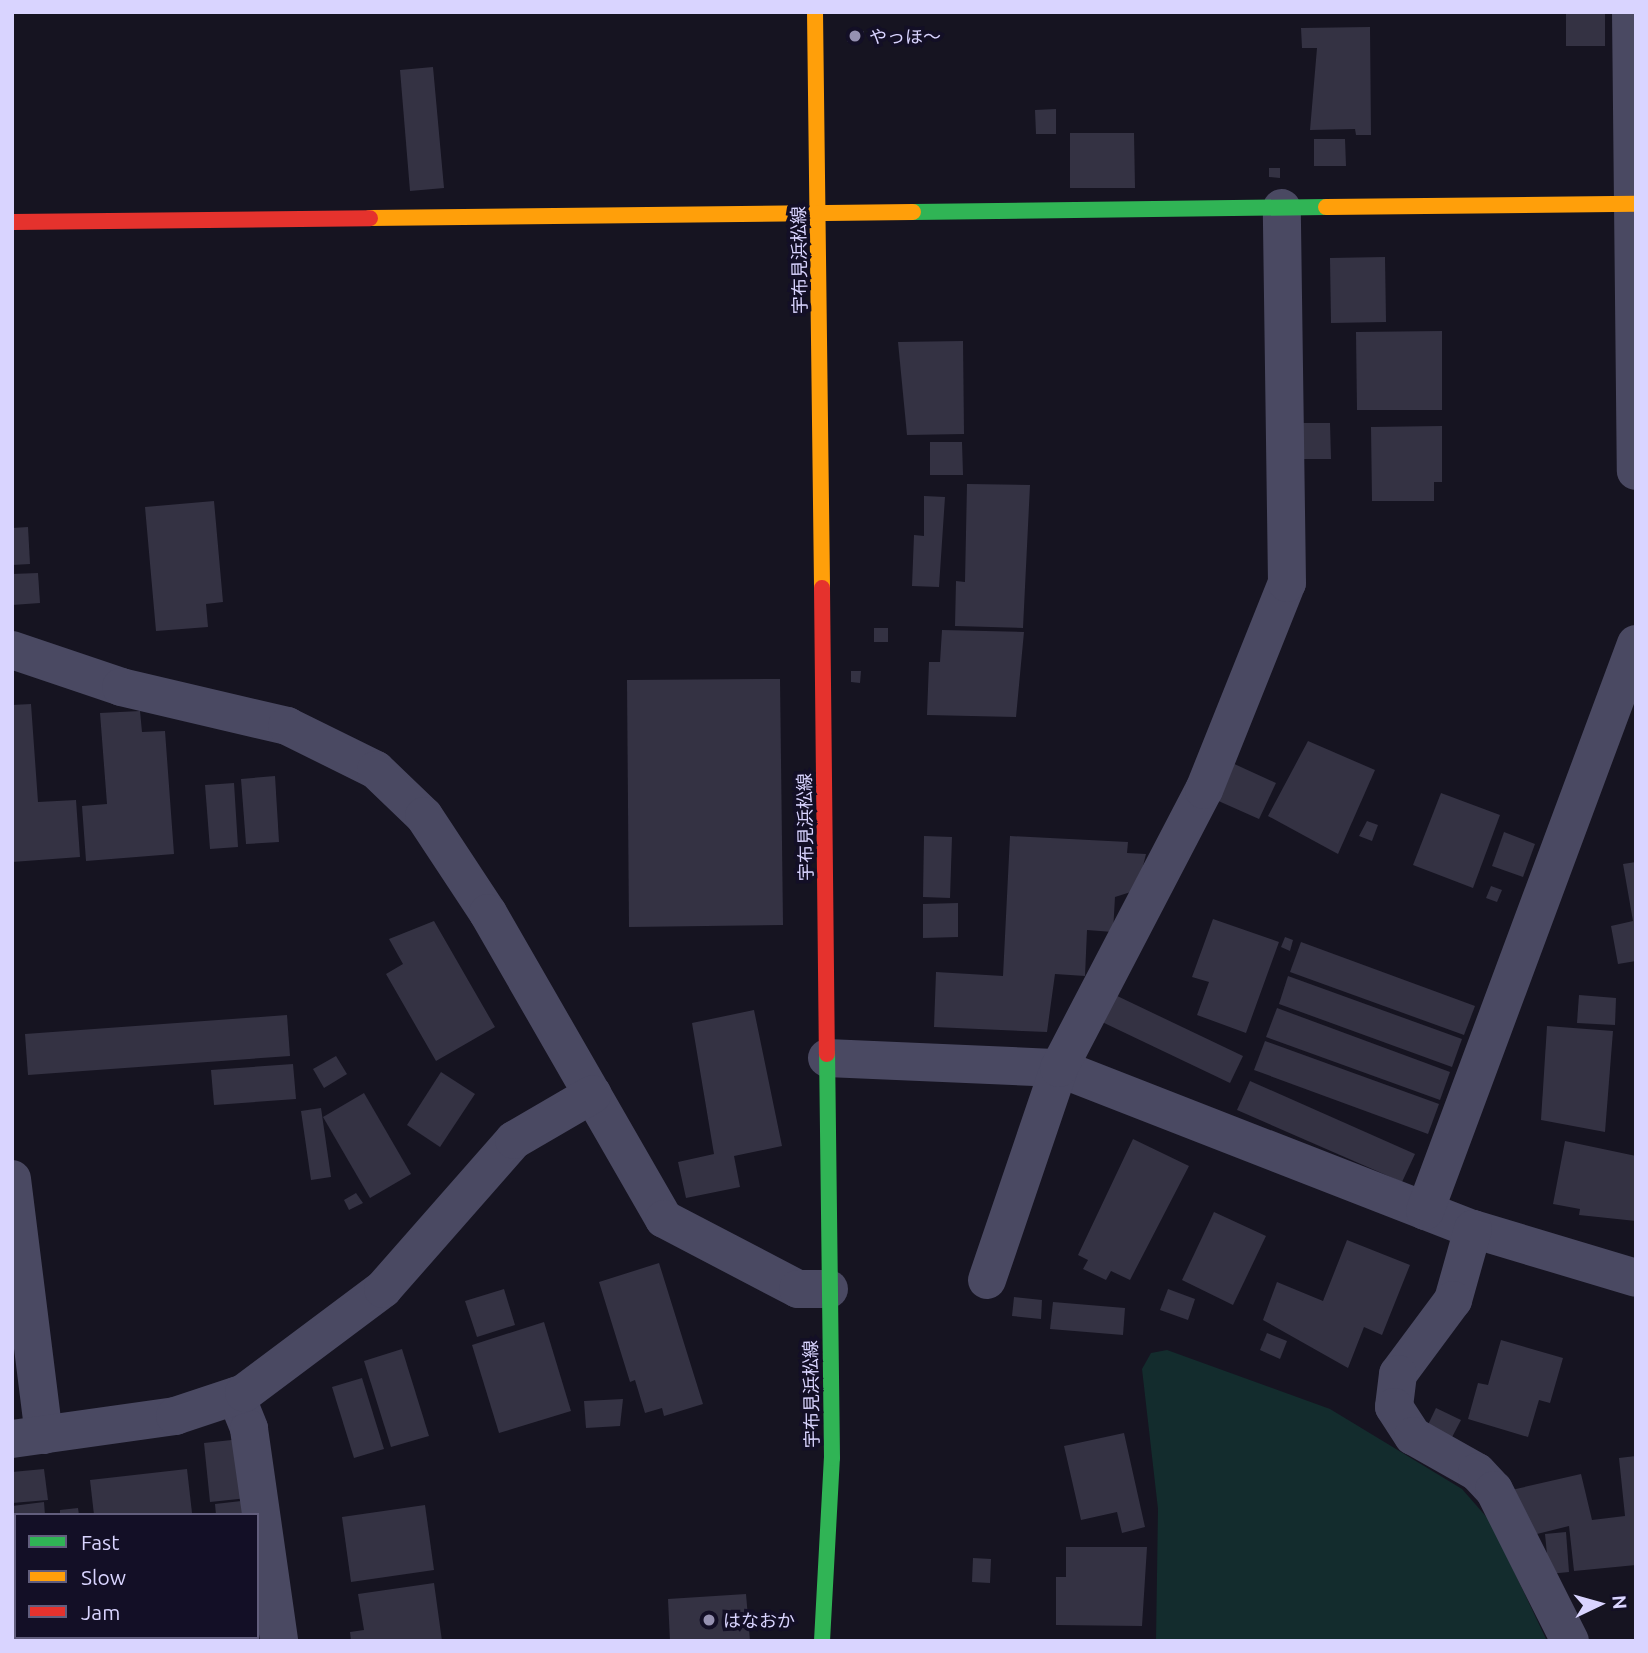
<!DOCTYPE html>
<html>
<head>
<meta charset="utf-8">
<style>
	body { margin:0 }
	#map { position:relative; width:1648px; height:1653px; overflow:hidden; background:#161421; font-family:Ubuntu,"Noto Sans JP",sans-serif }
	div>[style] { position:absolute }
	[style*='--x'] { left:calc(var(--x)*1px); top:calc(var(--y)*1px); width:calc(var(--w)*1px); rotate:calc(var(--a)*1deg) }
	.green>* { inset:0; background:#132c2d }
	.building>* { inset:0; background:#343243 }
	.street>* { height:38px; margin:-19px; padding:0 19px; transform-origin:19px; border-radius:19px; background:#4a4962 }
	.fast>* { height:16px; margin:-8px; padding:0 8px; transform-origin:8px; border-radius:8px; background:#30b455 }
	.slow>* { height:16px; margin:-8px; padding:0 8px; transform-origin:8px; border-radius:8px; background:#ff9f0a }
	.jam>* { height:16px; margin:-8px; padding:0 8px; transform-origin:8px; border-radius:8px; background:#e5322d }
	.dots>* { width:19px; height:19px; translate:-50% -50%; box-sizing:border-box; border:4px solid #130f26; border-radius:50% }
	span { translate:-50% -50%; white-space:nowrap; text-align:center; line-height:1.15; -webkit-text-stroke:7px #130f26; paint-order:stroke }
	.poi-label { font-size:18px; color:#d9d4ff }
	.left { translate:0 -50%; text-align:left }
	.street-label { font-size:18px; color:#d9d4ff }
	.frame { position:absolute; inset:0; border:14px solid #d9d4ff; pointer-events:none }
	.legend { position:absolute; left:14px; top:1513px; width:245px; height:126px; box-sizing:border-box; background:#130f26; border:2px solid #625e7d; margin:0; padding:9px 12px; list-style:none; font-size:21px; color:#d9d4ff }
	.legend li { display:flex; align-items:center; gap:14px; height:35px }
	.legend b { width:35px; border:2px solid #625e7d }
	.north { position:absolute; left:1564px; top:1569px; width:70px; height:70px; -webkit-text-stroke:5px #130f26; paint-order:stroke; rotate:85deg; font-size:19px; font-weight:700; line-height:28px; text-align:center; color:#d9d4ff }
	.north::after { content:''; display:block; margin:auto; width:24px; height:32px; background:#d9d4ff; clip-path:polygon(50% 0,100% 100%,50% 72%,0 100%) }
</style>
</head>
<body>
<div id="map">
	<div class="green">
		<div style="clip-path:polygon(1167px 1350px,1330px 1409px,1462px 1489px,1490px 1521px,1547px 1641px,1156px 1641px,1158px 1509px,1142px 1369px,1151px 1353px)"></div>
	</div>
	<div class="building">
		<div style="clip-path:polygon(1566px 12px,1605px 12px,1605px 46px,1566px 46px)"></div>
		<div style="clip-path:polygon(1370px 27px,1371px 135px,1356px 135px,1355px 129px,1310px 130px,1317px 48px,1302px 48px,1301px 28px)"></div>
		<div style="clip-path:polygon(847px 31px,864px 31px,863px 41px,847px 42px)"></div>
		<div style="clip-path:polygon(433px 67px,444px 188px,410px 191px,400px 70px)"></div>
		<div style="clip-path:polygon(1056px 109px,1056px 134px,1036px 134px,1035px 110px)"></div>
		<div style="clip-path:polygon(1070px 133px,1134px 133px,1135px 188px,1070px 188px)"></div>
		<div style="clip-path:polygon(1314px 139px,1345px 139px,1346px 166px,1314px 166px)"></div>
		<div style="clip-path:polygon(1269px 168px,1280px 168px,1280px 178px,1269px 177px)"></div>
		<div style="clip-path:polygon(1385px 257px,1386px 322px,1331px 323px,1330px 258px)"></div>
		<div style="clip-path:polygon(1442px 331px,1442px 410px,1357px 410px,1356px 332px)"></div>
		<div style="clip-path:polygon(963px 341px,964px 434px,907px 435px,898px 342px)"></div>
		<div style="clip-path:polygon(1299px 423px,1330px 423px,1331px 459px,1299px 459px)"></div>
		<div style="clip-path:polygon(1442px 426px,1442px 482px,1434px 482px,1434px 501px,1372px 501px,1371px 427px)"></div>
		<div style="clip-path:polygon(930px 442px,962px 442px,963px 475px,930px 475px)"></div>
		<div style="clip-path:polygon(967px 484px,1030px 485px,1023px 628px,955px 626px,956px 581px,965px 582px)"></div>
		<div style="clip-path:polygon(924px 496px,945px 497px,939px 587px,912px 586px,914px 535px,924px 536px)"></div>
		<div style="clip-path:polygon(214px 501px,223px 602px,206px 604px,208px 627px,156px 631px,145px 507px)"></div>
		<div style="clip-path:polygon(28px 527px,30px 564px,12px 565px,12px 528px)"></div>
		<div style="clip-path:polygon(38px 573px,40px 603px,12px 605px,12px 574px)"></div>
		<div style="clip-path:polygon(874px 628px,888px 628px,888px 642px,874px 642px)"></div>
		<div style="clip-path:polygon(942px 630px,1024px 632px,1016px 717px,927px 715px,929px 662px,940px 662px)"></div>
		<div style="clip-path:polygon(851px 671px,861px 671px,860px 683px,851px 682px)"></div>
		<div style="clip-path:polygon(780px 679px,783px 925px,629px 927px,627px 680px)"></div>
		<div style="clip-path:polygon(31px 704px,38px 802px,76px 800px,80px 857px,12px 862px,12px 705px)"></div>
		<div style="clip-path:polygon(140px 711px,142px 732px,165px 731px,174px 854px,86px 861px,82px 806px,107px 804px,100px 713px)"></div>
		<div style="clip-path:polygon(1308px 741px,1375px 770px,1338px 854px,1268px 816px)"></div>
		<div style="clip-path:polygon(1230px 762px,1276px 783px,1259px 819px,1214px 799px)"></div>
		<div style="clip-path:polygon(275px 776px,279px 842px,246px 844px,241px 779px)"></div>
		<div style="clip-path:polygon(234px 783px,238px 847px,210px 849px,205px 785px)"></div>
		<div style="clip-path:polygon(1441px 793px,1500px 815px,1473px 888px,1413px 865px)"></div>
		<div style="clip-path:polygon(1367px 821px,1378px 825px,1372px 841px,1359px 836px)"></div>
		<div style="clip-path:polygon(1504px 832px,1535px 844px,1523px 877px,1492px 866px)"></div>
		<div style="clip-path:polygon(924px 836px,952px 837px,950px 898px,923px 897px)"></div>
		<div style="clip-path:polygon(1010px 836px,1128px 842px,1127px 853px,1146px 854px,1137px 890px,1115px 897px,1113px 932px,1087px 930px,1085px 976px,1055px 974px,1047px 1032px,934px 1027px,936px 972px,1003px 976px)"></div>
		<div style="clip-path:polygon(1636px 862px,1636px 961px,1618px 964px,1611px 926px,1633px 921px,1623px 864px)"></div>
		<div style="clip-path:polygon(1491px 886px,1502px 890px,1497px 902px,1486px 898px)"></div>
		<div style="clip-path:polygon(958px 903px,958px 937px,923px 938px,923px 904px)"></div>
		<div style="clip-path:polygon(1213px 919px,1279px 942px,1246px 1033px,1197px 1015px,1209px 982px,1192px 977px)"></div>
		<div style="clip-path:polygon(434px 921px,495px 1027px,436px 1061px,386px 974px,403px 964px,389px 939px)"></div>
		<div style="clip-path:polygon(1285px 937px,1293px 940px,1290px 951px,1281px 947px)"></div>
		<div style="clip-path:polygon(1301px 942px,1475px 1006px,1464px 1035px,1290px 972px)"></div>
		<div style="clip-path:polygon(1288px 976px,1462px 1039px,1452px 1067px,1279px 1004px)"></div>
		<div style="clip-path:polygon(1113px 994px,1243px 1056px,1230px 1083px,1100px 1021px)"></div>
		<div style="clip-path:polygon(1579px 995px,1616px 998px,1615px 1025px,1577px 1023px)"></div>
		<div style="clip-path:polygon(1277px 1008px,1450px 1072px,1440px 1100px,1266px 1037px)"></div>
		<div style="clip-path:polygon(754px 1010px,782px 1146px,734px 1156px,740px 1187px,686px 1198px,678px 1162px,714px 1154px,692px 1023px)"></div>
		<div style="clip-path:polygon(287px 1015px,290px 1056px,28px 1075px,25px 1034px)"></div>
		<div style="clip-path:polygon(1547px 1026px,1613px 1031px,1605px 1132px,1541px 1120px)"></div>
		<div style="clip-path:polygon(1265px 1041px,1439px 1104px,1428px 1134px,1254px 1070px)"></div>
		<div style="clip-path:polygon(336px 1056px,347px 1074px,324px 1088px,313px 1069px)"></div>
		<div style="clip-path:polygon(293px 1064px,296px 1099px,214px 1105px,211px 1070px)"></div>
		<div style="clip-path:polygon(441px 1072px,475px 1094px,440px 1147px,407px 1125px)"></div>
		<div style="clip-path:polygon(1250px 1081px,1415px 1154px,1402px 1182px,1237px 1110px)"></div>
		<div style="clip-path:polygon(364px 1093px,411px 1174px,370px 1198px,323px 1117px)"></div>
		<div style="clip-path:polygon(321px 1108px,331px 1177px,311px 1180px,301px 1111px)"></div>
		<div style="clip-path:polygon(1133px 1139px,1189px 1166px,1130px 1280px,1111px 1271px,1106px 1280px,1083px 1269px,1088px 1260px,1078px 1255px)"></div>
		<div style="clip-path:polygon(1565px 1141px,1636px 1156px,1636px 1221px,1579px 1215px,1580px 1209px,1553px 1204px)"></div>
		<div style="clip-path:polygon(356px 1193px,363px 1203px,349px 1210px,344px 1200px)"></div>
		<div style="clip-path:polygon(1214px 1212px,1266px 1236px,1233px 1305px,1182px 1280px)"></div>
		<div style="clip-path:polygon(1347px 1240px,1410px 1265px,1382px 1335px,1364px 1327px,1348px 1368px,1263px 1320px,1277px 1282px,1323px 1301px)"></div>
		<div style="clip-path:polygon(659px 1263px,703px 1404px,664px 1416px,662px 1408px,645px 1413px,635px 1380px,630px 1382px,599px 1282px)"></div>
		<div style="clip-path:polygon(504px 1289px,515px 1325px,477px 1337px,465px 1301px)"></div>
		<div style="clip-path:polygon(1168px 1289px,1195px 1299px,1188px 1320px,1160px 1310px)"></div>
		<div style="clip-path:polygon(1014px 1297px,1042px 1300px,1041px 1319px,1012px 1316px)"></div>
		<div style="clip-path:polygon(1053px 1302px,1125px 1308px,1123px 1335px,1050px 1329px)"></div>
		<div style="clip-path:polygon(544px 1322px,571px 1411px,499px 1433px,472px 1345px)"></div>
		<div style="clip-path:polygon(1267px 1333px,1287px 1341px,1280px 1359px,1260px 1350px)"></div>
		<div style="clip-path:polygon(1501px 1340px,1563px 1358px,1550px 1403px,1539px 1400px,1528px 1437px,1468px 1419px,1478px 1383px,1488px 1385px)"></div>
		<div style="clip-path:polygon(402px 1349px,429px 1436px,391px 1447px,364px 1361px)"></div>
		<div style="clip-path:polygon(362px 1378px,384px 1449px,354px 1458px,332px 1387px)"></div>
		<div style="clip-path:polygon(623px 1399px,620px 1426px,586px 1428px,584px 1401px)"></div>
		<div style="clip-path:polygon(1436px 1408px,1461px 1420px,1450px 1441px,1426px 1429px)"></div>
		<div style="clip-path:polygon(1124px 1433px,1145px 1527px,1122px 1533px,1117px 1512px,1081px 1520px,1064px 1446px)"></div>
		<div style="clip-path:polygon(241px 1439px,248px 1498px,210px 1502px,204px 1443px)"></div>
		<div style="clip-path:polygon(1636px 1456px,1636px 1565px,1574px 1571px,1569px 1526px,1529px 1536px,1507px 1491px,1581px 1474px,1592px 1520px,1625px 1516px,1619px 1458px)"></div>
		<div style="clip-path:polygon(44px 1469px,48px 1500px,12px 1503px,12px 1472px)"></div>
		<div style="clip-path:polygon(187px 1469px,192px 1513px,94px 1515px,90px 1480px)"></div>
		<div style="clip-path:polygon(250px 1500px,248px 1515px,216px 1515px,215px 1504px)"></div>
		<div style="clip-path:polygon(44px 1502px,45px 1515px,16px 1515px,12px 1580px,12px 1506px)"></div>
		<div style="clip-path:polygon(425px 1505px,434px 1570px,351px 1582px,342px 1517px)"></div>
		<div style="clip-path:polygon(78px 1508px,79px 1515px,60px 1515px,60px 1510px)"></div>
		<div style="clip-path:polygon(1566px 1532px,1569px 1572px,1549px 1574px,1545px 1534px)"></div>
		<div style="clip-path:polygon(1066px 1547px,1147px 1547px,1142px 1626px,1056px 1625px,1056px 1577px,1066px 1577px)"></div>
		<div style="clip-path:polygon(973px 1558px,991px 1559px,990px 1583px,972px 1582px)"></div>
		<div style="clip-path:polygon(434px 1583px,442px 1641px,351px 1641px,350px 1632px,364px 1630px,358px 1594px)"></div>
		<div style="clip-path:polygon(746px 1594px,750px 1641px,670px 1641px,668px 1599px)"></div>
		<div style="clip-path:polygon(32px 1637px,94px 1637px,95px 1641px,32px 1641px)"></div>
	</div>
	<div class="street">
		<div style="--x:1631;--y:12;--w:459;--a:89.4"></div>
		<div style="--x:12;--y:650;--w:115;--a:18.7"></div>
		<div style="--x:121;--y:687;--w:171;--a:13.2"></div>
		<div style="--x:287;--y:726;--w:99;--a:26.3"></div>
		<div style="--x:376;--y:770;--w:66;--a:43.8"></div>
		<div style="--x:424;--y:816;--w:116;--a:56.6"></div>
		<div style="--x:488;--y:913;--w:353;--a:60.1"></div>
		<div style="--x:664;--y:1219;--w:151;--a:27.6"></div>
		<div style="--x:798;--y:1289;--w:31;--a:0"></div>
		<div style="--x:827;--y:1058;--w:232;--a:2.5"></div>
		<div style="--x:1059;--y:1068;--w:444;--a:21.3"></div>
		<div style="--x:1473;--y:1229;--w:170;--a:16.7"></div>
		<div style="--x:12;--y:1179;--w:258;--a:82.9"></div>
		<div style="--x:1425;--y:1211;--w:605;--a:-69.59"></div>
		<div style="--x:1473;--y:1229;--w:74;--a:105.7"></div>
		<div style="--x:1453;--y:1300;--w:92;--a:126.6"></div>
		<div style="--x:1398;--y:1374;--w:33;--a:97"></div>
		<div style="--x:1394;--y:1407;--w:35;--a:57"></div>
		<div style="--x:1413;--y:1436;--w:73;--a:29.4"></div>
		<div style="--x:1477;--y:1472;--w:25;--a:47"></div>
		<div style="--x:1494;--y:1490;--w:169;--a:63.3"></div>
		<div style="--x:987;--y:1280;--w:224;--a:-71.2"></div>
		<div style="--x:1059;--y:1068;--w:314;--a:-62.5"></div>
		<div style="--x:1204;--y:790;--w:223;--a:-68.2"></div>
		<div style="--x:1287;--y:583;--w:375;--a:-90.8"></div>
		<div style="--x:236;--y:1396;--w:35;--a:68"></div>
		<div style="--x:249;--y:1429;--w:214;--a:81.9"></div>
		<div style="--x:12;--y:1439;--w:165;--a:-8"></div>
		<div style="--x:175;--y:1416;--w:73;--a:-18.4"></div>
		<div style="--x:244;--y:1393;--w:174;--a:-36.8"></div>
		<div style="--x:383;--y:1289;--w:198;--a:-48.7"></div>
		<div style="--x:514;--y:1140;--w:91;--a:-30.2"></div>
	</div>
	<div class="fast">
		<div style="--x:913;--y:212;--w:413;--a:-0.7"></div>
		<div style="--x:822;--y:1641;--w:183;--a:-86.9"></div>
		<div style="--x:832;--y:1458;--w:404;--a:-90.7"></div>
	</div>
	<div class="slow">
		<div style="--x:815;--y:12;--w:576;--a:89.3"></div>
		<div style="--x:1326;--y:207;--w:310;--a:-0.6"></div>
		<div style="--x:370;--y:218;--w:543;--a:-0.63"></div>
	</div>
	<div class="jam">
		<div style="--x:12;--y:222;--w:358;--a:-0.6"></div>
		<div style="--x:822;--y:588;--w:466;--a:89.4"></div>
	</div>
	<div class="dots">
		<div style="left:855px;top:36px;background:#9591b1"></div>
		<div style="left:709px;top:1620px;background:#9591b1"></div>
	</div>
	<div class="poi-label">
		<span class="left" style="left:869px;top:36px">やっほ～</span>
		<span class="left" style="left:723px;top:1620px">はなおか</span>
	</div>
	<div class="street-label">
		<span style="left:799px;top:260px;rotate:-91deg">宇布見浜松線</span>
		<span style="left:805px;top:827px;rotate:-91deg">宇布見浜松線</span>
		<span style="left:811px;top:1394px;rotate:-91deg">宇布見浜松線</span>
	</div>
	<div class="frame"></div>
	<ul class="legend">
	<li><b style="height:9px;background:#30b455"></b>Fast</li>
	<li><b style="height:9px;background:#ff9f0a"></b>Slow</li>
	<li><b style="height:9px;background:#e5322d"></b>Jam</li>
	</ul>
	<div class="north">N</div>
</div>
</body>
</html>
